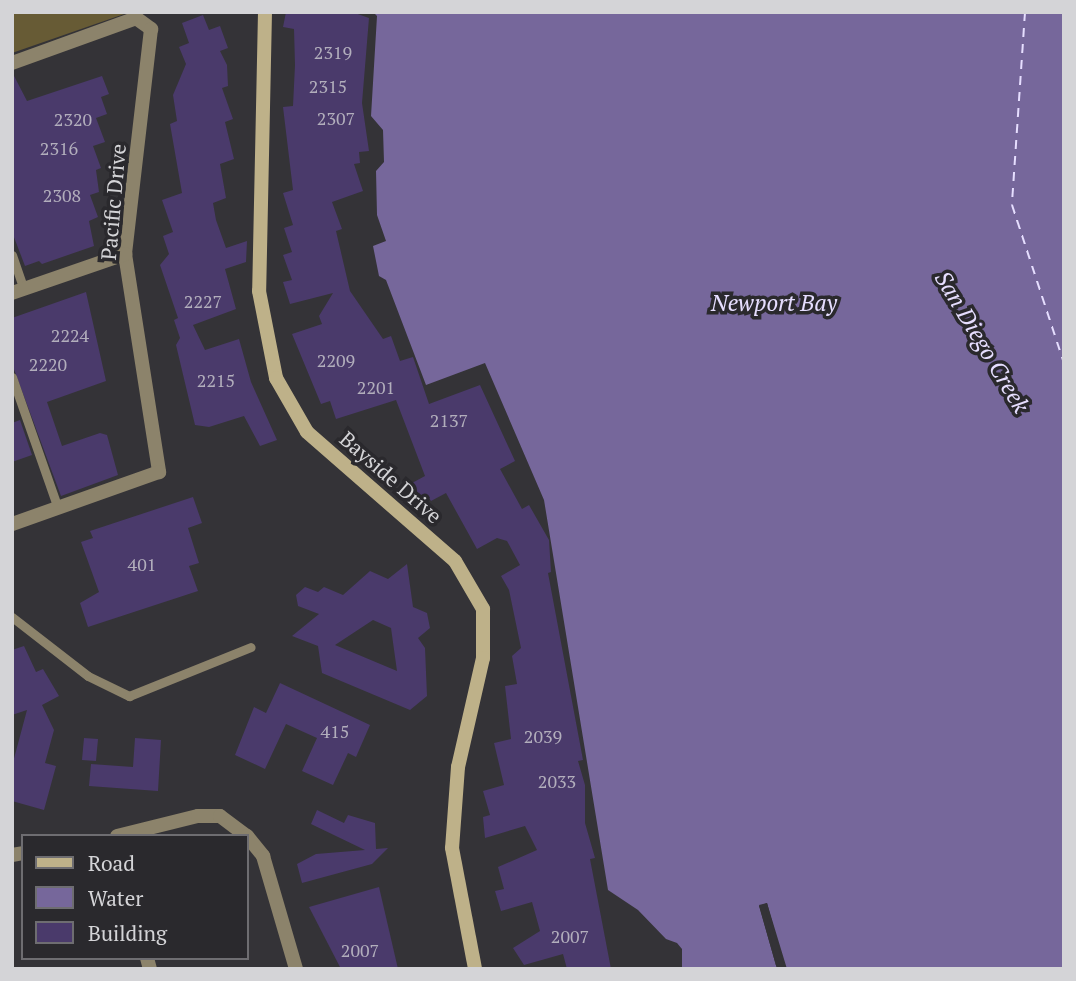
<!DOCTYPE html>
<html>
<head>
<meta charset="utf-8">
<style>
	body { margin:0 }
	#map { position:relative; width:1076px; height:981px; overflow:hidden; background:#343337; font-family:"PT Serif",serif }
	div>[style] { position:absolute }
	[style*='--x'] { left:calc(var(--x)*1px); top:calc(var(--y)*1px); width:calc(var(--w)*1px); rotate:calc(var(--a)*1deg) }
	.green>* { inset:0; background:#675b35 }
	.water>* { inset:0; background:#76679b }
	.pier>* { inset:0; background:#343337 }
	.ferry>* { height:2px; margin-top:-1px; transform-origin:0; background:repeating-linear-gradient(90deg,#e6deff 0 9px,transparent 0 16px) }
	.building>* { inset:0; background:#4a3a6b }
	.service>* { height:9px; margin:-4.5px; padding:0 4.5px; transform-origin:4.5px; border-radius:4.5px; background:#8c836b }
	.minor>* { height:14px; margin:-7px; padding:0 7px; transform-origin:7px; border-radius:7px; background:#8c836b }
	.secondary>* { height:14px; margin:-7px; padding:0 7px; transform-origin:7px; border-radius:7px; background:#beb189 }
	span { translate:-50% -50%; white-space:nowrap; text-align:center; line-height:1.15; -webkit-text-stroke:7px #2a292d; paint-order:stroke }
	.number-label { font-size:18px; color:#b2aebc }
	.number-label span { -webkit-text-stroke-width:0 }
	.street-label { font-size:21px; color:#d4d4d7 }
	.water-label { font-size:23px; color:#e6deff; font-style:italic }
	.frame { position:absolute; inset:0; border:14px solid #d4d4d7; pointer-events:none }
	.legend { position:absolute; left:21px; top:834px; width:228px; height:126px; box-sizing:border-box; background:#2a292d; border:2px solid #6e6d71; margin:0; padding:9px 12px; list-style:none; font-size:21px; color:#d4d4d7 }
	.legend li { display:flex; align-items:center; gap:14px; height:35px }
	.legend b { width:35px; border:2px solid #6e6d71 }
</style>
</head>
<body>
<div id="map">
	<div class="green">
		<div style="clip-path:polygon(12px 12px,130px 12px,12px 53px)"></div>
	</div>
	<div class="water">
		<div style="clip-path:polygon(373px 12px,1064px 12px,1064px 969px,787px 969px,767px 903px,759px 906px,777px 969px,682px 969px,682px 949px,677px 943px,666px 939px,638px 910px,608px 890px,544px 500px,485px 363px,426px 385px,386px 280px,379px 276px,373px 246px,386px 241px,377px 215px,376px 171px,384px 162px,383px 130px,371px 116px,377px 16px)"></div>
	</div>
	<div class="pier">
		<div style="clip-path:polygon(767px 903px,785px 969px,765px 907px,777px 969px,759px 905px)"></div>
	</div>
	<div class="ferry">
		<div style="--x:1025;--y:12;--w:193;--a:93.9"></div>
		<div style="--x:1012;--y:205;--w:166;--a:71.8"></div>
	</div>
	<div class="building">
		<div style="clip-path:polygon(286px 12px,352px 12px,369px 18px,362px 103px,369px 151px,359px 152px,360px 163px,354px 164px,363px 191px,332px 202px,342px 229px,336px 231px,350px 291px,383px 339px,391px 336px,400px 361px,413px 357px,429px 404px,480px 385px,515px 461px,500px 469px,522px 509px,529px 505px,549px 540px,551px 572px,548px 573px,583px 760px,578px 761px,585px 785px,585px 823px,595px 858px,590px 859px,611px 969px,567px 969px,563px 954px,524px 965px,513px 948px,540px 931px,532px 902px,501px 911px,495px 891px,504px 889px,498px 867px,537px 850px,525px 826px,485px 838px,483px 817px,490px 815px,483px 791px,504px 785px,494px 743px,511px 739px,505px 686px,517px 684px,512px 656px,521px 648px,509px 590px,501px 576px,520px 565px,507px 541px,497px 538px,477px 549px,446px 493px,431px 501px,427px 495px,421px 498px,412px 483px,425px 476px,396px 400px,336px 419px,330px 401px,321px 404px,292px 334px,322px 324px,319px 316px,333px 293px,290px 304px,283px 282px,292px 280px,283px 255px,292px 252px,284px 228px,293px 225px,283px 193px,293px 190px,283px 107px,293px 106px,295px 65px,294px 29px,283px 27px)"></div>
		<div style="clip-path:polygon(203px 15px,209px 30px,220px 26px,228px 48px,220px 51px,227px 65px,228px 86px,222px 88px,233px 119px,225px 122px,234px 159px,220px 164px,226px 198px,213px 203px,216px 220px,226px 248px,247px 241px,246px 262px,225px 269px,236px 309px,193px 325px,205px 350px,239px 339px,251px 382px,277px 440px,260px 446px,244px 416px,209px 427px,195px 425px,176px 345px,180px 338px,174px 320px,178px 318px,160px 265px,169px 254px,163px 236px,173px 232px,162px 200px,182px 193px,170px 124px,177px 121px,173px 95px,186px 64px,179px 47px,189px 43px,182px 23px)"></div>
		<div style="clip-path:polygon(12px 72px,27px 101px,102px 76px,109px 94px,101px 97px,107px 114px,96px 118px,105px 142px,93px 146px,101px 168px,96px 170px,99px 192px,90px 195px,98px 217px,89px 221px,94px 246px,42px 264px,39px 261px,25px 266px,12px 232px)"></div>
		<div style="clip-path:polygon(86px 292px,106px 381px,47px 402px,62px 446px,100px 433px,107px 435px,118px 475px,61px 496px,12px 364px,12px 318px)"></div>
		<div style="clip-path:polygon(20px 420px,32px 455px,12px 462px,12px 423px)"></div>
		<div style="clip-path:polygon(193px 497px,202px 523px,188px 528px,199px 563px,189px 566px,198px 591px,88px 627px,80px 603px,99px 592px,81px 542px,93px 538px,90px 531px)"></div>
		<div style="clip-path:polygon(evenodd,407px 564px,413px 607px,427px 613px,430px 628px,418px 638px,425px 648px,427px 696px,410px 710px,322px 673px,318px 646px,292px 636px,319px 614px,298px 606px,296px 595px,305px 587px,318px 592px,324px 587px,343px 595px,370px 571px,388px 579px,407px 564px,373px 620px,391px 628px,397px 671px,335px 645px,373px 620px)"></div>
		<div style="clip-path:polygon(24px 646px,36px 672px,43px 669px,59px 696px,42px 705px,54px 730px,45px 763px,56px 766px,44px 810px,12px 801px,12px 766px,27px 710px,12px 715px,12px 650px)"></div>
		<div style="clip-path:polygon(280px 683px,370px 725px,356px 757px,348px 753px,333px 785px,302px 771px,317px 738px,286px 724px,265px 769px,235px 755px,254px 707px,266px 713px)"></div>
		<div style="clip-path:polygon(84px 738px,98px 739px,96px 761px,82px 760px)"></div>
		<div style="clip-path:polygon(135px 738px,161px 740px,158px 791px,89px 786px,91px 764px,133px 767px)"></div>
		<div style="clip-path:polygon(317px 810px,344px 823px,348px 815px,375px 823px,376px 849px,388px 848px,372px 864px,302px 883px,297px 864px,316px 854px,365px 850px,311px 824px)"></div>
		<div style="clip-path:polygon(379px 887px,398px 969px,341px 969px,309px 907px)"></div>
	</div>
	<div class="service">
		<div style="--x:12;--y:255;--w:36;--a:71"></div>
		<div style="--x:12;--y:377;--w:139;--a:70.7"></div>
		<div style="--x:12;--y:617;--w:96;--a:37.8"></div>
		<div style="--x:88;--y:676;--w:46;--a:26"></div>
		<div style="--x:129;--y:696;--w:131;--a:-21.9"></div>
	</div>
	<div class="minor">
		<div style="--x:12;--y:63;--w:132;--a:-19.9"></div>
		<div style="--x:136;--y:18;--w:19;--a:36"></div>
		<div style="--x:151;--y:29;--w:226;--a:96.6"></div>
		<div style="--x:125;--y:254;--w:221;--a:81.1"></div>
		<div style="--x:159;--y:472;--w:156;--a:160.5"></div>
		<div style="--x:12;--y:293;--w:120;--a:-19"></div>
		<div style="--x:117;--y:836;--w:83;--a:-13.9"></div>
		<div style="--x:198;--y:816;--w:22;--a:0"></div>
		<div style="--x:220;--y:816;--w:34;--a:37"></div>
		<div style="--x:247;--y:836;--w:26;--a:51"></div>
		<div style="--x:263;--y:856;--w:118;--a:73.7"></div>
		<div style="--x:12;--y:855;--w:11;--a:-10"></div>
		<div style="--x:147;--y:958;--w:11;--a:75"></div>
	</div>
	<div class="secondary">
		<div style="--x:265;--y:12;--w:279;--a:91.2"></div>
		<div style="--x:259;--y:291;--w:89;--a:78.9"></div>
		<div style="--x:276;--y:378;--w:62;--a:60.1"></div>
		<div style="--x:307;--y:432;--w:196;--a:41.1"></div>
		<div style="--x:455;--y:561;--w:56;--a:59.7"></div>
		<div style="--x:483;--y:609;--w:49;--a:90"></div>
		<div style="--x:483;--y:658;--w:112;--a:102.9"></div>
		<div style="--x:458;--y:767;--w:81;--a:94.2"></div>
		<div style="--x:452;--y:848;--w:123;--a:79.2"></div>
	</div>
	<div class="number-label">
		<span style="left:333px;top:52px">2319</span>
		<span style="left:328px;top:86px">2315</span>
		<span style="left:336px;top:118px">2307</span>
		<span style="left:73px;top:119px">2320</span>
		<span style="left:59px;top:148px">2316</span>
		<span style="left:62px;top:195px">2308</span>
		<span style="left:203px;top:301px">2227</span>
		<span style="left:70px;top:335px">2224</span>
		<span style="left:336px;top:360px">2209</span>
		<span style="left:48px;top:364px">2220</span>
		<span style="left:216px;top:380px">2215</span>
		<span style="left:376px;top:387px">2201</span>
		<span style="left:449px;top:420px">2137</span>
		<span style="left:142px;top:564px">401</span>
		<span style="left:335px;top:731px">415</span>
		<span style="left:543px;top:736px">2039</span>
		<span style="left:557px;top:781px">2033</span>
		<span style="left:570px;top:936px">2007</span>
		<span style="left:360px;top:950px">2007</span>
	</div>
	<div class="street-label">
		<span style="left:113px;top:202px;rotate:-85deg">Pacific Drive</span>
		<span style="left:391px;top:477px;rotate:41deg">Bayside Drive</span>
	</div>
	<div class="water-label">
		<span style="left:774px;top:303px">Newport Bay</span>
		<span style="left:982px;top:342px;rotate:59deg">San Diego Creek</span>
	</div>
	<div class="frame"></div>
	<ul class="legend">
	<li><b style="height:9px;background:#beb189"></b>Road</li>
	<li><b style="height:19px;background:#76679b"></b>Water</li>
	<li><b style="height:19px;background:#4a3a6b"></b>Building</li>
	</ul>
</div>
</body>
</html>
